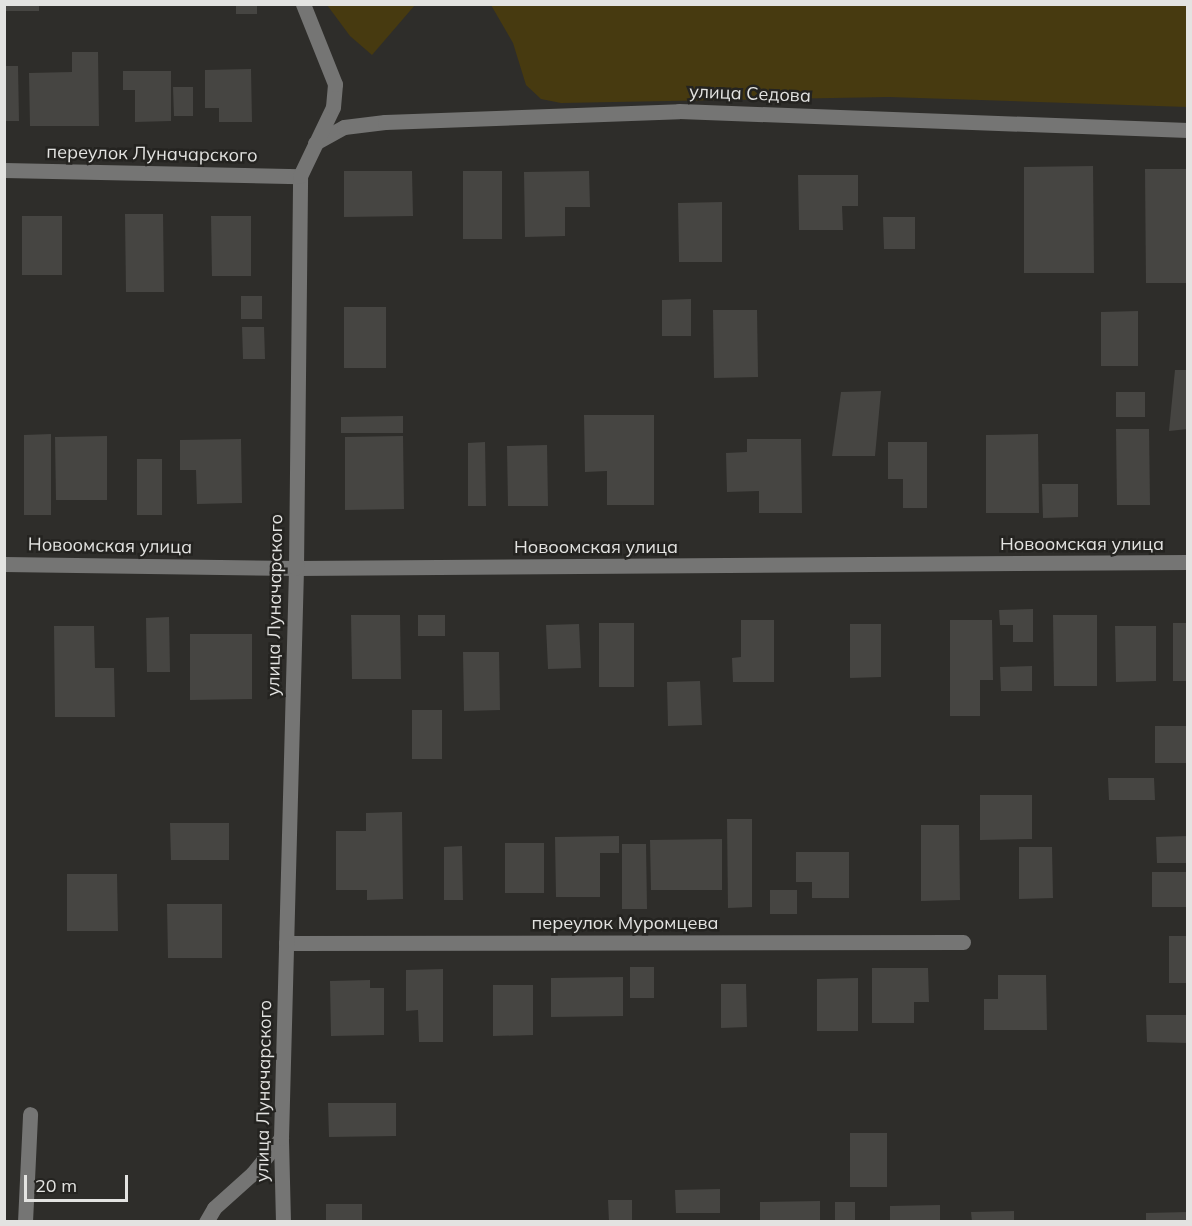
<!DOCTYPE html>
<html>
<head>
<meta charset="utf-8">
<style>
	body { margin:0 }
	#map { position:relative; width:1192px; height:1226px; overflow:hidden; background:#2e2d2a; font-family:Mulish,sans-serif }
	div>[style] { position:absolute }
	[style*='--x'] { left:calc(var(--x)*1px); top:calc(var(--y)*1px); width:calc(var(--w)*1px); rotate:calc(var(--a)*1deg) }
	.green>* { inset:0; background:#473a10 }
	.building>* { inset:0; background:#464542 }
	.minor>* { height:15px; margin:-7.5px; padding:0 7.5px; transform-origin:7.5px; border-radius:7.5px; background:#757574 }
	span { translate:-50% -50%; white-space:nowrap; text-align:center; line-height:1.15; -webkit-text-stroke:5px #242320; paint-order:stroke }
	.street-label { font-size:18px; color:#e3e3e1 }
	.frame { position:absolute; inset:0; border:6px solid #e3e3e1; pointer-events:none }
	.scale { position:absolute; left:24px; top:1175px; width:104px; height:27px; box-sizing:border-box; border:3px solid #e3e3e1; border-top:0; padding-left:8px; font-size:18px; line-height:21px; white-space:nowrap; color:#e3e3e1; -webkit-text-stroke:4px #242320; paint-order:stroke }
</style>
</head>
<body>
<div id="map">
	<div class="green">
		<div style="clip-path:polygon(327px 5px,327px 4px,415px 5px,372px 55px,350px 36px)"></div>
		<div style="clip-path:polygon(491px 5px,1187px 5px,1187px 107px,889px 97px,561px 103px,541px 99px,526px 85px,513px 43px)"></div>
	</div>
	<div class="building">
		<div style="clip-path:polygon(4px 4px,39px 4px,39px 11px,4px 11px)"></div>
		<div style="clip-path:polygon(236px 5px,257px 5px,257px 14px,236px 14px)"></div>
		<div style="clip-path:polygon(72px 52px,98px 52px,99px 126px,30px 126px,29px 73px,72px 72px)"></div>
		<div style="clip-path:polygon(4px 66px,18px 66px,19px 121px,4px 121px)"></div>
		<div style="clip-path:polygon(251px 69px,252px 122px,219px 122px,219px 108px,205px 108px,205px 70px)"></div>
		<div style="clip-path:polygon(123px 71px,171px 71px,171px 121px,135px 122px,135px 90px,123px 90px)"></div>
		<div style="clip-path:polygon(173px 87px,193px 87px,193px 116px,174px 116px)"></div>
		<div style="clip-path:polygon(1093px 166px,1094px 273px,1024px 273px,1024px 167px)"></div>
		<div style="clip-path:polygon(1145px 169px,1188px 169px,1188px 283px,1146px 283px)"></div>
		<div style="clip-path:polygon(344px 171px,412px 171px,413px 216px,344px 217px)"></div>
		<div style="clip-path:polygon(463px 171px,502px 171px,502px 239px,463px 239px)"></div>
		<div style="clip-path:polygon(589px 171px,590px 207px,565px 207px,565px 236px,525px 237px,524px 172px)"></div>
		<div style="clip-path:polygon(798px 175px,858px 175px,858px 206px,842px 206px,843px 230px,799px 230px)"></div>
		<div style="clip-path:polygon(722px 202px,722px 262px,679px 262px,678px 203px)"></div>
		<div style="clip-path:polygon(125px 214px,163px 214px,164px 292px,126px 292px)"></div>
		<div style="clip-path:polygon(22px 216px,62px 216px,62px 275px,22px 275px)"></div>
		<div style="clip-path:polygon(211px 216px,251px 216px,251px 276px,212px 276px)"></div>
		<div style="clip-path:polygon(883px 217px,915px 217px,915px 249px,884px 249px)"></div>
		<div style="clip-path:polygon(241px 296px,262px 296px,262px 319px,241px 319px)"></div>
		<div style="clip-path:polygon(691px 299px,691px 336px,662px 336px,662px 300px)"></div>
		<div style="clip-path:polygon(344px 307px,386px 307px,386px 368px,344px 368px)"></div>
		<div style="clip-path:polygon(713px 310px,757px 310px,758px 377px,714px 378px)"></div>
		<div style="clip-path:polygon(1138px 311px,1138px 366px,1101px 366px,1101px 312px)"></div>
		<div style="clip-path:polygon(242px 327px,264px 327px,265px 359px,243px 359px)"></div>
		<div style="clip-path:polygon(1175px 370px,1188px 370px,1188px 429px,1169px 431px)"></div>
		<div style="clip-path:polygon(881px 391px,875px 456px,832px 456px,841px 392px)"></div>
		<div style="clip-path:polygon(1116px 392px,1145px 392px,1145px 417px,1116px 417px)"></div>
		<div style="clip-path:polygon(584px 415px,654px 415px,654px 505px,607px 505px,607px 471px,585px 472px)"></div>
		<div style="clip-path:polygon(403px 416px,403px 433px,341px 433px,341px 417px)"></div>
		<div style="clip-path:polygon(1116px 429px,1149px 429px,1150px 505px,1117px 505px)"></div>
		<div style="clip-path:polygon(51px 434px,51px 515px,24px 515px,24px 435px)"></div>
		<div style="clip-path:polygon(1038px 434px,1039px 513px,986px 513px,986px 435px)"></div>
		<div style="clip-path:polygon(107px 436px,107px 500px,56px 500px,55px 437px)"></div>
		<div style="clip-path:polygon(403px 436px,404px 509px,345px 510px,345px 437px)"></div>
		<div style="clip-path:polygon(241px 439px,242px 503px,197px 504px,196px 470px,180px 470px,180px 440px)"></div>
		<div style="clip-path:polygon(747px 439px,801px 439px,802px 513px,759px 513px,759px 491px,727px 492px,726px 453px,747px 452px)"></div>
		<div style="clip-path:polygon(485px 442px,486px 506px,468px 506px,468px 443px)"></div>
		<div style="clip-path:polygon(888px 442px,927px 442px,927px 508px,903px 508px,903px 479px,888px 479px)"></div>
		<div style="clip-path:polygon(547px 445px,548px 506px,508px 506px,507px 446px)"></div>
		<div style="clip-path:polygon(137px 459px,162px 459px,162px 515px,137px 515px)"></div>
		<div style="clip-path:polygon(1042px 484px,1078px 484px,1078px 517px,1043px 518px)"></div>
		<div style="clip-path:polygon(1033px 609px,1033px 642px,1013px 642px,1013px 625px,1000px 625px,999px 610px)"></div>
		<div style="clip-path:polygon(351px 615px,400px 615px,401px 679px,352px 679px)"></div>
		<div style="clip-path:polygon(418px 615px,445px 615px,445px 636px,418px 636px)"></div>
		<div style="clip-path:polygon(1053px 615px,1097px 615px,1097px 686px,1054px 686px)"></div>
		<div style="clip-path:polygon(169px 617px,170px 672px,147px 672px,146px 618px)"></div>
		<div style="clip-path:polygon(741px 620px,774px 620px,774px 682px,733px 682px,732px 658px,741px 657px)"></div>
		<div style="clip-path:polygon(950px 620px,992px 620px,993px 680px,980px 680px,980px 716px,950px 716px)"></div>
		<div style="clip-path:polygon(599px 623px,634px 623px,634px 687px,599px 687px)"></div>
		<div style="clip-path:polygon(1173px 623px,1188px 623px,1188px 681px,1173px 681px)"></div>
		<div style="clip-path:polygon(579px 624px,581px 668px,548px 669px,546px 625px)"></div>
		<div style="clip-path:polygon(850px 624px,881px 624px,881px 677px,850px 678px)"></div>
		<div style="clip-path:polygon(54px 626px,94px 626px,95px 668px,114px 668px,115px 717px,55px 717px)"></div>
		<div style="clip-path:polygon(1115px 626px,1156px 626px,1156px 681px,1116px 682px)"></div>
		<div style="clip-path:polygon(190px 634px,252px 634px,252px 699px,190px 700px)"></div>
		<div style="clip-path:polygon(463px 652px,499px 652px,500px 710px,464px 711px)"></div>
		<div style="clip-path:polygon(1032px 666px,1032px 691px,1001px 691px,1000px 667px)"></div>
		<div style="clip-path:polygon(700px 681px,702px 725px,668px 726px,667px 682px)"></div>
		<div style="clip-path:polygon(412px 710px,442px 710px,442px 759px,412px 759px)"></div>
		<div style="clip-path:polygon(1155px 726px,1188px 726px,1188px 763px,1155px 763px)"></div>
		<div style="clip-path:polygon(1108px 778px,1154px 778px,1155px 800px,1109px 800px)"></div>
		<div style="clip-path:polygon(980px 795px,1032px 795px,1032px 839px,980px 840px)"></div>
		<div style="clip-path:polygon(402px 812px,403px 899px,367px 900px,367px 890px,336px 890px,336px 831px,366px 831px,366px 813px)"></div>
		<div style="clip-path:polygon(727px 819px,752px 819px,752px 907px,728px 908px)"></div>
		<div style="clip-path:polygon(170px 823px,229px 823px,229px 860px,171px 860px)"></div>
		<div style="clip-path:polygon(921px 825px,959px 825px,960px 900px,921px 901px)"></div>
		<div style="clip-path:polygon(619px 836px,619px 853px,600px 853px,600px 897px,556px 897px,555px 837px)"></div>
		<div style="clip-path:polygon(1188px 836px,1188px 863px,1157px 863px,1156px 837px)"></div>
		<div style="clip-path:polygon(722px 839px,722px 890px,651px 890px,650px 840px)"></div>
		<div style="clip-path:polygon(505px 843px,544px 843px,544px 893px,505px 893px)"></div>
		<div style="clip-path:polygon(622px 844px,646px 844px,647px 909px,622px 909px)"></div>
		<div style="clip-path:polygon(462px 846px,463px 900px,444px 900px,444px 847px)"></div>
		<div style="clip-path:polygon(1019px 847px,1052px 847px,1053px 898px,1019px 899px)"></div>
		<div style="clip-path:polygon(796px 852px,849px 852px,849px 898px,812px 898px,812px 882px,796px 882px)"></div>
		<div style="clip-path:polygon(1152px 872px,1188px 872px,1188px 907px,1152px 907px)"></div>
		<div style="clip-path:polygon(67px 874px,117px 874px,118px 931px,67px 931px)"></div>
		<div style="clip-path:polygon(770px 890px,797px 890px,797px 914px,770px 914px)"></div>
		<div style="clip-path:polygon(167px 904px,222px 904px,222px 958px,168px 958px)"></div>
		<div style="clip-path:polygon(1169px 936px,1188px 936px,1188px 983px,1169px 983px)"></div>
		<div style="clip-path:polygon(630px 967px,654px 967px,654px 998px,630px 998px)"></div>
		<div style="clip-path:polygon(872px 968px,928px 968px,929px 1002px,914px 1002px,914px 1023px,872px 1023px)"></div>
		<div style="clip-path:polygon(443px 969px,443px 1042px,419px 1042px,418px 1010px,406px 1011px,406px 970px)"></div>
		<div style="clip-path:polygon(998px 975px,1046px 975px,1047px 1030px,984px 1030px,984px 999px,998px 999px)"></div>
		<div style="clip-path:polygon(623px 977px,623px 1016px,551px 1017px,551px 978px)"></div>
		<div style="clip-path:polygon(858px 978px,858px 1031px,817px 1031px,817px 979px)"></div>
		<div style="clip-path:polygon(370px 980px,370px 988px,384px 988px,384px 1035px,331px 1036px,330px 981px)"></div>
		<div style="clip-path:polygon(721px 984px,746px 984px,747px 1027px,721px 1028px)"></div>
		<div style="clip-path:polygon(493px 985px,533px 985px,533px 1035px,493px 1036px)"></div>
		<div style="clip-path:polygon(1146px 1015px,1188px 1015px,1188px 1043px,1147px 1042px)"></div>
		<div style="clip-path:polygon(328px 1103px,396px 1103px,396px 1136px,329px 1137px)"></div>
		<div style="clip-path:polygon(850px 1133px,887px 1133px,887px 1187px,850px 1187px)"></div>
		<div style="clip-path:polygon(720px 1189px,720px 1213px,676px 1213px,675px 1190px)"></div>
		<div style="clip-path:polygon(608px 1200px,632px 1200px,632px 1222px,609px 1222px)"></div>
		<div style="clip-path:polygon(820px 1201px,820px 1222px,760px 1222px,760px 1202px)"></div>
		<div style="clip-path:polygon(835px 1202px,855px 1202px,855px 1222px,835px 1222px)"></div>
		<div style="clip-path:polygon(326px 1204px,362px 1204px,362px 1222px,326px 1222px)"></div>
		<div style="clip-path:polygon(940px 1205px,940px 1222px,890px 1222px,890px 1206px)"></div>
		<div style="clip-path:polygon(1014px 1211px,1014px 1222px,972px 1222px,971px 1212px)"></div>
		<div style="clip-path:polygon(1188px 1212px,1188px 1222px,1146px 1222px,1146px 1213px)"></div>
	</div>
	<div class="minor">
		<div style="--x:315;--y:143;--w:33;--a:-29"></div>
		<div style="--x:344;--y:127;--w:41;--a:-7"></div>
		<div style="--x:385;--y:122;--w:294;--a:-2.1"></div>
		<div style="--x:679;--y:111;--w:509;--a:2.14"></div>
		<div style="--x:4;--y:170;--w:296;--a:1.2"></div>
		<div style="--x:4;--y:564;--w:292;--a:0.8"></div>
		<div style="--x:296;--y:568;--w:892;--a:-0.39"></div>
		<div style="--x:286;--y:943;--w:677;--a:-0.08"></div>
		<div style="--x:25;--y:1222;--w:108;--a:-87.3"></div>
		<div style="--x:206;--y:1222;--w:16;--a:-60"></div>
		<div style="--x:214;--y:1208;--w:52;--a:-41.9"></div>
		<div style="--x:253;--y:1173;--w:45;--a:-51.3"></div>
		<div style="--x:283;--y:1222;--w:84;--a:-91.4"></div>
		<div style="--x:281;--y:1138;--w:570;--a:-88.49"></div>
		<div style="--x:296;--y:568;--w:392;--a:-89.4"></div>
		<div style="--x:300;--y:176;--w:76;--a:-64.4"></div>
		<div style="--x:333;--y:107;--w:23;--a:-85"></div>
		<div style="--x:335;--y:84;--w:86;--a:-111.8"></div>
	</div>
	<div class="street-label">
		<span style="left:750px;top:94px;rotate:2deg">улица Седова</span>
		<span style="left:152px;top:154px;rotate:1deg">переулок Луначарского</span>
		<span style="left:1082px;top:544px">Новоомская улица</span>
		<span style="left:110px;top:546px;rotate:1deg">Новоомская улица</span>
		<span style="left:596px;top:547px">Новоомская улица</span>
		<span style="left:275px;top:605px;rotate:-89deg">улица Луначарского</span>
		<span style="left:625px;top:923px">переулок Муромцева</span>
		<span style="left:264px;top:1091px;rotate:-89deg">улица Луначарского</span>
	</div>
	<div class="frame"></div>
	<div class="scale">20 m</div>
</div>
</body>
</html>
